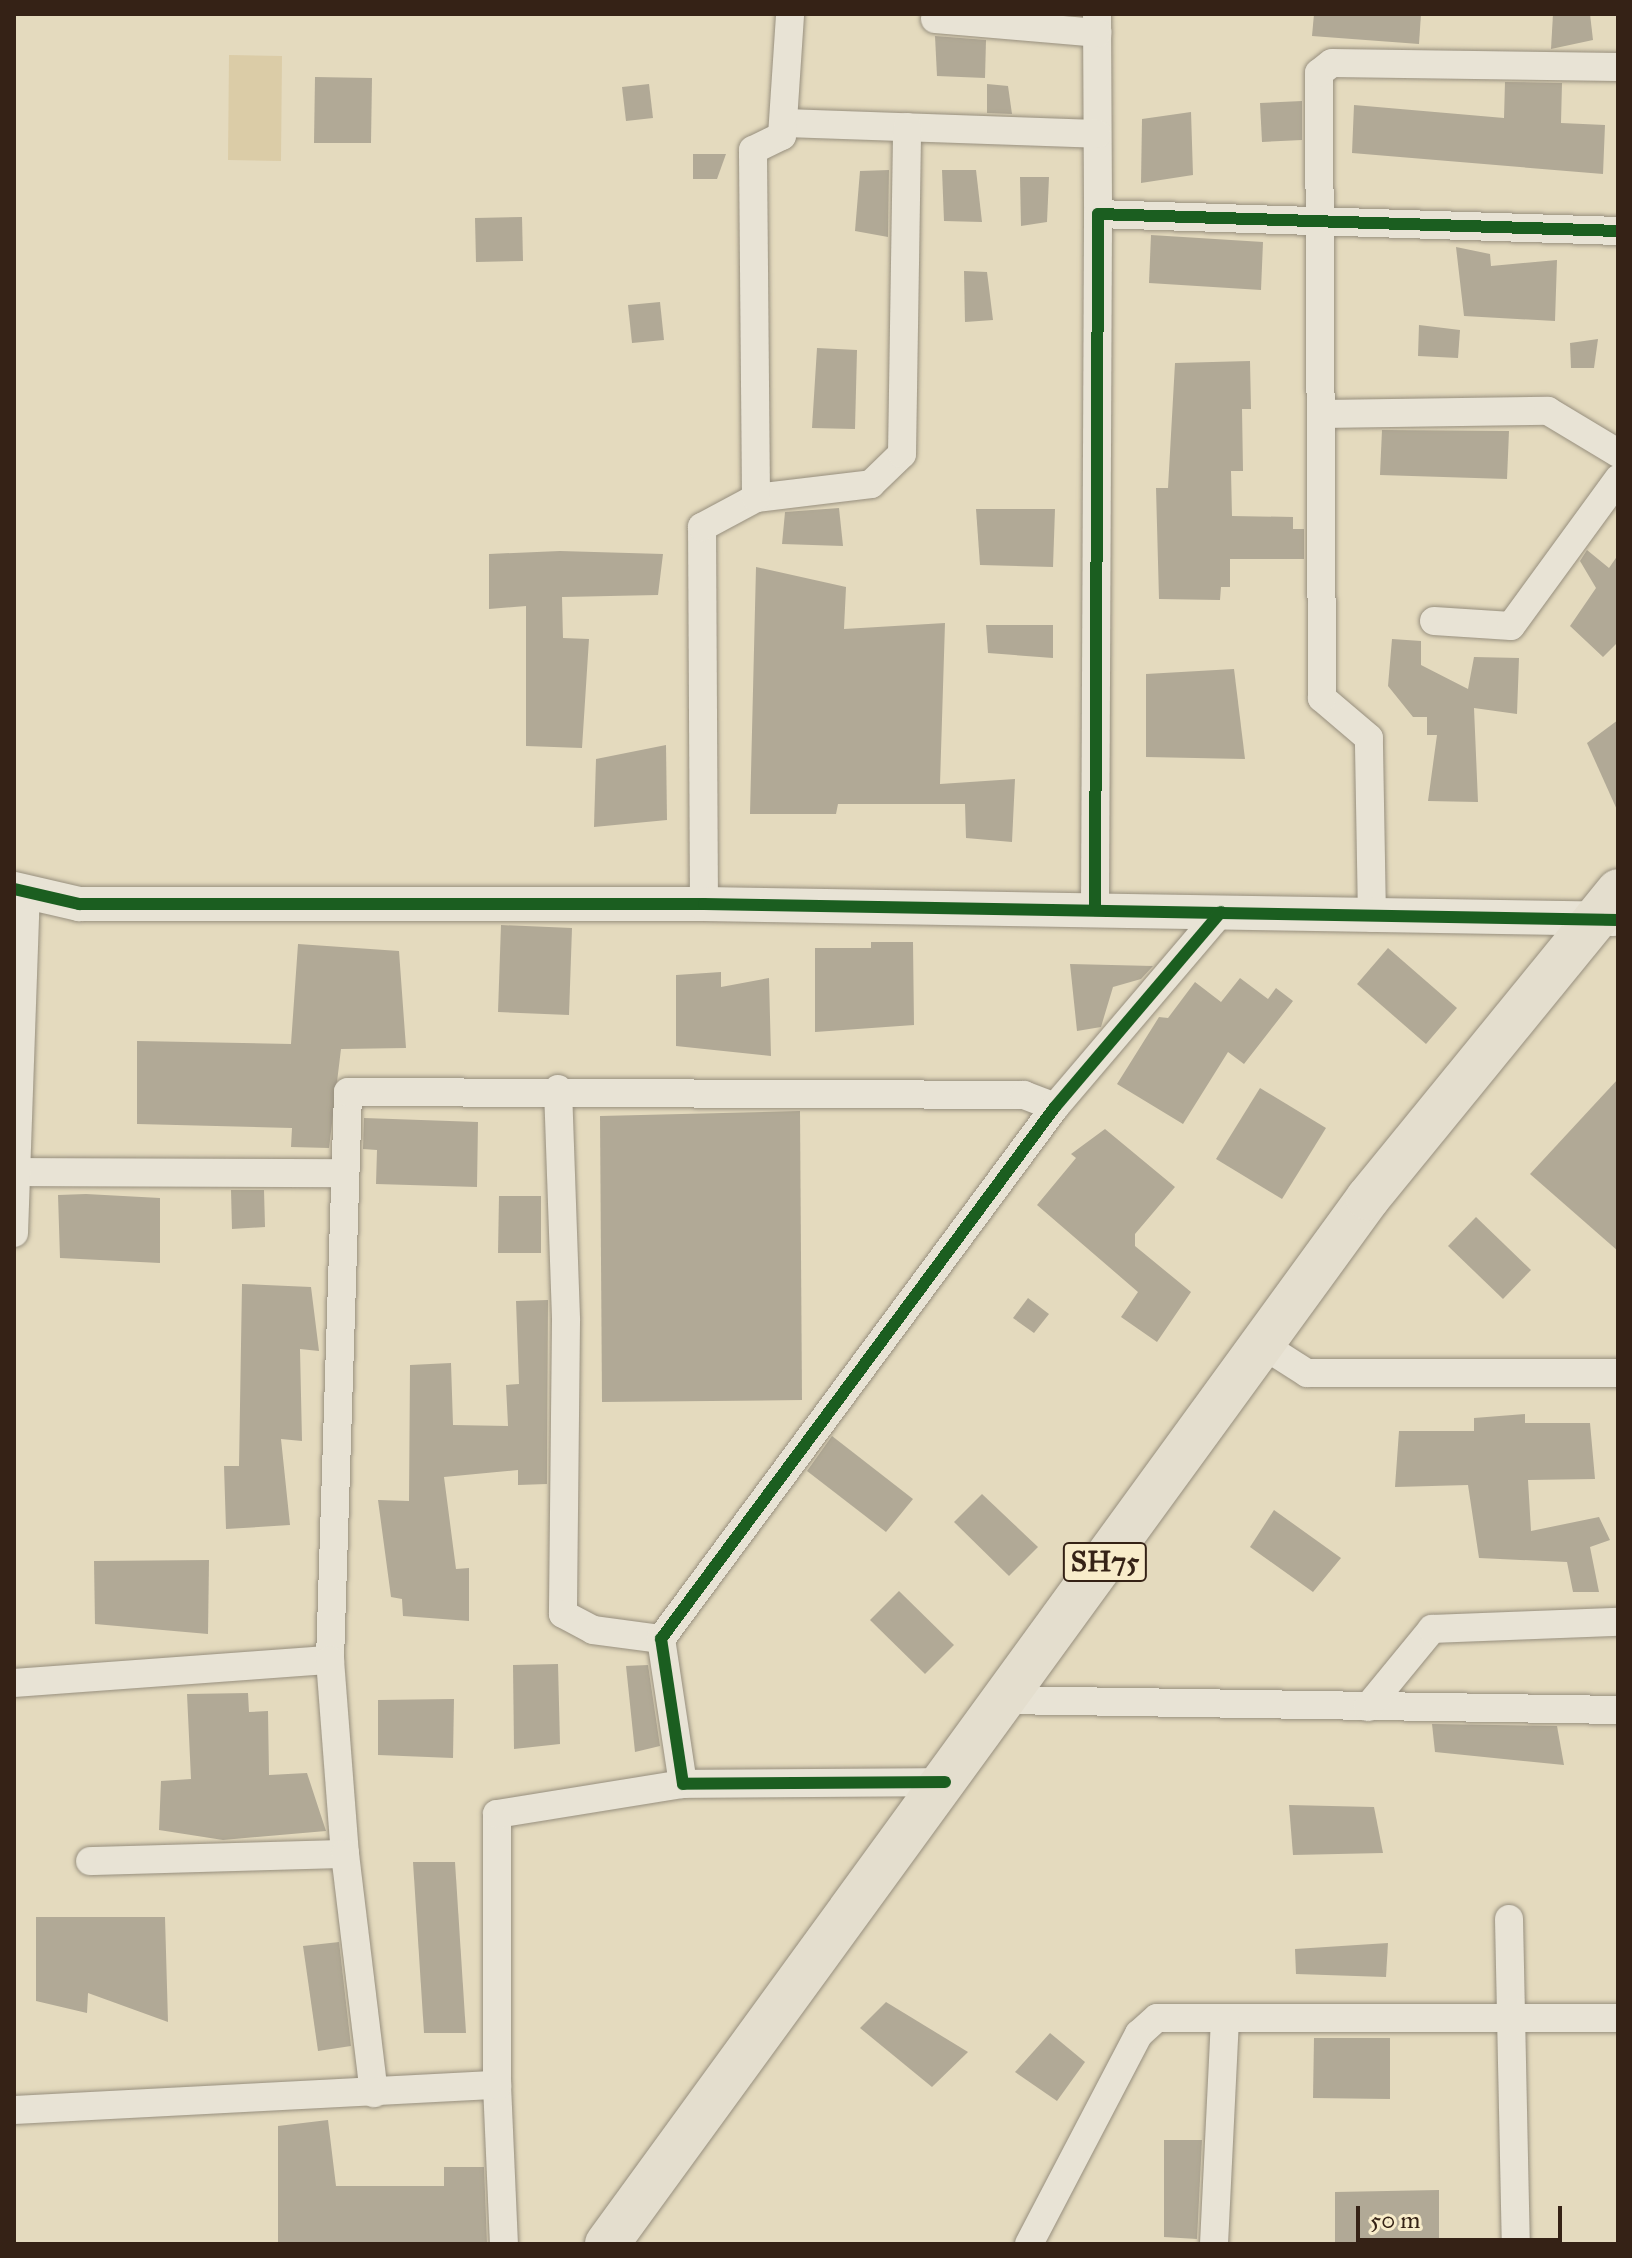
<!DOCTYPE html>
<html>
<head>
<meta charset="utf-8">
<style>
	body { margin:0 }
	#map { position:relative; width:1632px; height:2258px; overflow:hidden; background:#e4dabe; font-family:"IM FELL Great Primer",serif }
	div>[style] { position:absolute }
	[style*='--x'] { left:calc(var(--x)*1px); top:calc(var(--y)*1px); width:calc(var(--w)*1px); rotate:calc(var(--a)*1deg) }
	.green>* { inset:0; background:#dbcca7 }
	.building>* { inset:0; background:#b1a996 }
	.roads { filter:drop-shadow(0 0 2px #978f7e) drop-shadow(0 0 2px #978f7e) }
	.minor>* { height:28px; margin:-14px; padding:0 14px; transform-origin:14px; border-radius:14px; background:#e8e3d5 }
	.tertiary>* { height:34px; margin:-17px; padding:0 17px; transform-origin:17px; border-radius:17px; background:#e8e3d5 }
	.primary>* { height:44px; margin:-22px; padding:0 22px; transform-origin:22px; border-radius:22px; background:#e4dece }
	.cycleway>* { height:12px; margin:-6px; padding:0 6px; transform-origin:6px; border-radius:6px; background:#1b5e20 }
	span { translate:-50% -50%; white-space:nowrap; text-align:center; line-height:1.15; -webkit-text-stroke:6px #f8ecca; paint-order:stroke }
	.shield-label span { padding:2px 6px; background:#f8ecca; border:2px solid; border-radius:6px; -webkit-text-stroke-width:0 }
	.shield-label { font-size:28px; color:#352216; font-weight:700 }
	.frame { position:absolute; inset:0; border:16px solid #352216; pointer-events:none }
	.scale { position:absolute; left:1356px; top:2206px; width:206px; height:36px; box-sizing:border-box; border:4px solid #352216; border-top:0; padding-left:10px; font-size:24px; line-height:28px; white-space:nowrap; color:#352216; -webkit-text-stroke:6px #f8ecca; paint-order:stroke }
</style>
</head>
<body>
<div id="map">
	<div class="green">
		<div style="clip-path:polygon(229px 55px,282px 56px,281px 161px,228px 160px)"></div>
	</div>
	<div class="building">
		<div style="clip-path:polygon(1314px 14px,1421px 14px,1419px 44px,1312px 36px)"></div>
		<div style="clip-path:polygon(1553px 14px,1590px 14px,1593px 40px,1551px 49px)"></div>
		<div style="clip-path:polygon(935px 36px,986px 40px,985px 78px,937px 76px)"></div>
		<div style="clip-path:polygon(315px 77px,372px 78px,371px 143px,314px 143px)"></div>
		<div style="clip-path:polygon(1505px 82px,1562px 83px,1561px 123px,1605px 125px,1603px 174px,1352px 153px,1354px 105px,1504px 118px)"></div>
		<div style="clip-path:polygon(649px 84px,653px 118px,626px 121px,622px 87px)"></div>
		<div style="clip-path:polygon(987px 84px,1008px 86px,1012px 114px,987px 113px)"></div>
		<div style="clip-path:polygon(1302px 101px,1302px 140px,1262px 142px,1260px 103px)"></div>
		<div style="clip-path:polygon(1191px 112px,1193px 175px,1141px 183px,1142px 119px)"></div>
		<div style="clip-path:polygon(693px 154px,726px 154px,717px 179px,693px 179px)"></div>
		<div style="clip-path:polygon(889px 170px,888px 237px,855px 231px,860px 171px)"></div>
		<div style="clip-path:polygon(942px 170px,976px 170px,982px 222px,944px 221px)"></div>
		<div style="clip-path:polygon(1020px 177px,1049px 177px,1047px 222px,1021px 226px)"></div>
		<div style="clip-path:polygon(522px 217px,523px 261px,476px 262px,475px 218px)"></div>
		<div style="clip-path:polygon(1151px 235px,1263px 242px,1261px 290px,1149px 283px)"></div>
		<div style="clip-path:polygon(1456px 247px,1490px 254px,1491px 266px,1557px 260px,1555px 321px,1464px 316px)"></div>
		<div style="clip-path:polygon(964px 271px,987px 272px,993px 320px,965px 322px)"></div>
		<div style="clip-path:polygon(660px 302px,664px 340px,632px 343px,628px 305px)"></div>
		<div style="clip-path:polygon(1419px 325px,1460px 330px,1458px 358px,1418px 356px)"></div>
		<div style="clip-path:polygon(1598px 339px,1594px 368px,1571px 368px,1570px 343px)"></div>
		<div style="clip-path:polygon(817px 348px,857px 350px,855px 429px,812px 428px)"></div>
		<div style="clip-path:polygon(1250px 361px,1251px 409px,1242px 409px,1243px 471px,1231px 471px,1232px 516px,1293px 517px,1293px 529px,1304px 529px,1304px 559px,1230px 559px,1230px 587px,1221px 587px,1220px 600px,1159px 599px,1156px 488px,1168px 488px,1175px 363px)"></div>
		<div style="clip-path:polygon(1382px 430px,1509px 431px,1507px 479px,1380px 475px)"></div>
		<div style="clip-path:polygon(839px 508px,843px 546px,782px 544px,785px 512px)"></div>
		<div style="clip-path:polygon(976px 509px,1055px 509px,1053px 567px,980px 565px)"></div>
		<div style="clip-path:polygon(1587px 550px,1609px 568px,1618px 555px,1618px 642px,1603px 657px,1570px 626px,1596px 588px,1580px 561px)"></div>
		<div style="clip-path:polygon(560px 551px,663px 554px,658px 595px,562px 597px,563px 638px,589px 639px,582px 748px,526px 746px,526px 606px,489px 609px,489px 554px)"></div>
		<div style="clip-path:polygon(756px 567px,846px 587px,844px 629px,945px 623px,940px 784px,1015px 779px,1012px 842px,966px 838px,965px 804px,838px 804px,836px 814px,750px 814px)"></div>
		<div style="clip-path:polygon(986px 625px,1053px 625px,1053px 658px,988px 653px)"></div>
		<div style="clip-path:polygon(1392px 639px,1421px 641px,1421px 665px,1468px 689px,1474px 657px,1519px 658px,1517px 714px,1474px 708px,1478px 802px,1428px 801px,1437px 735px,1427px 735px,1427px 717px,1413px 717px,1388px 686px)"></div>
		<div style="clip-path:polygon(1234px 669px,1245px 759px,1146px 757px,1146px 674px)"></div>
		<div style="clip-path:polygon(1618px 720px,1618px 812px,1587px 743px)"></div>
		<div style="clip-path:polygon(666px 745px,667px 820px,594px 827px,596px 759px)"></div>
		<div style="clip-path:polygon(501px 925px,572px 928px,569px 1015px,498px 1012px)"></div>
		<div style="clip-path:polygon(871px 942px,913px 942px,914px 1025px,815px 1032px,815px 948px,871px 948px)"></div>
		<div style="clip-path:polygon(298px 944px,399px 951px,406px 1048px,341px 1049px,329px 1148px,291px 1147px,292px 1128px,137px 1124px,137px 1041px,291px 1044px)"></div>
		<div style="clip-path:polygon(1388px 948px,1457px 1008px,1426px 1044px,1357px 984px)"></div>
		<div style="clip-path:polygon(1070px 964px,1153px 966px,1141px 979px,1113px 987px,1101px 1027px,1077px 1031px)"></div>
		<div style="clip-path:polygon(721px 972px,721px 987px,769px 978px,771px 1056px,676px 1046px,676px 975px)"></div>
		<div style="clip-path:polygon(1240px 978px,1268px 999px,1276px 988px,1293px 1001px,1244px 1064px,1228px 1052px,1183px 1124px,1117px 1084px,1159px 1017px,1168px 1018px,1195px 982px,1221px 1002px)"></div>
		<div style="clip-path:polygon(1618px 1079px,1618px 1251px,1530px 1174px)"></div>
		<div style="clip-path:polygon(1260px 1088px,1326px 1128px,1282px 1199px,1216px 1159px)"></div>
		<div style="clip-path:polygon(800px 1111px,802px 1400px,602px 1402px,600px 1116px)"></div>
		<div style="clip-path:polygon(364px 1118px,478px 1122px,477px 1187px,376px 1184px,377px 1150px,363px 1149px)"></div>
		<div style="clip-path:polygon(1105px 1129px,1175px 1187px,1135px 1234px,1135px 1246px,1191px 1292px,1157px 1342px,1121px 1317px,1138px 1292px,1037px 1205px,1076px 1158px,1071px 1154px)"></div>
		<div style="clip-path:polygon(231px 1190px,264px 1190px,265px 1227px,232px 1229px)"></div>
		<div style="clip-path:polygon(86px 1194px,160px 1198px,160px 1263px,60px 1258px,58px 1195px)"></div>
		<div style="clip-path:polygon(499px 1196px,541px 1196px,541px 1253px,498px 1253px)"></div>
		<div style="clip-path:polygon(1476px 1217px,1531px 1270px,1503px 1299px,1448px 1246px)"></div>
		<div style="clip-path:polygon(242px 1284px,311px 1287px,319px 1351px,300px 1349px,302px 1441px,281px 1439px,290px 1525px,226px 1529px,224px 1466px,239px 1466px)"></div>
		<div style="clip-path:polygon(1028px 1298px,1049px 1314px,1034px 1333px,1013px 1318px)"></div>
		<div style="clip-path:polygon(548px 1300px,547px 1484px,518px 1485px,518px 1470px,444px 1477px,456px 1569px,469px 1568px,469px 1621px,403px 1616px,402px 1599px,391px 1597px,378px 1500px,409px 1501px,410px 1365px,451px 1363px,453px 1425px,508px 1426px,506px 1385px,519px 1384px,516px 1301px)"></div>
		<div style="clip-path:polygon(1525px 1414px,1525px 1423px,1590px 1423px,1595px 1479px,1528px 1480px,1531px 1531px,1599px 1517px,1610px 1540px,1590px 1547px,1599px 1592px,1573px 1592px,1567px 1562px,1479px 1558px,1468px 1485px,1395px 1487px,1399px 1431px,1474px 1431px,1474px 1418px)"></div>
		<div style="clip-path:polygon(832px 1436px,913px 1499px,886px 1532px,807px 1471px)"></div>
		<div style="clip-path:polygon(982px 1494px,1038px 1547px,1009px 1576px,954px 1522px)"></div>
		<div style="clip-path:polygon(1274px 1510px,1341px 1558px,1313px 1592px,1250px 1547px)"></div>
		<div style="clip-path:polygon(209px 1560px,208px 1634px,95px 1624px,94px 1561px)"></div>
		<div style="clip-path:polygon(899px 1591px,954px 1645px,925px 1674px,870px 1620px)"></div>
		<div style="clip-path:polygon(558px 1664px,560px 1744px,514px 1749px,513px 1665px)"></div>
		<div style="clip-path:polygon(648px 1665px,660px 1746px,635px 1752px,626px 1666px)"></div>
		<div style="clip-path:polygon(248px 1693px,249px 1712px,268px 1711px,269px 1775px,307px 1773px,326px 1831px,223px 1840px,159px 1830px,161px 1781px,191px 1779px,187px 1694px)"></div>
		<div style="clip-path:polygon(454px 1699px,453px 1758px,378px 1755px,378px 1700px)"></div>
		<div style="clip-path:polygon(1432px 1724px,1557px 1726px,1564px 1765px,1435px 1752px)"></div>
		<div style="clip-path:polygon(1289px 1805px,1374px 1807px,1383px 1853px,1293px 1855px)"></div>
		<div style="clip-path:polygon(413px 1862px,455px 1862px,466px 2033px,424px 2033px)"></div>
		<div style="clip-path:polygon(36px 1917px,165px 1917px,168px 2022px,88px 1993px,87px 2013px,36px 2001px)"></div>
		<div style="clip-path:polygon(339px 1942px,351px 2046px,318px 2051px,303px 1946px)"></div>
		<div style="clip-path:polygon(1388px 1943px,1386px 1977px,1296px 1974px,1295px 1949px)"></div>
		<div style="clip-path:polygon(886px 2002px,968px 2052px,932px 2087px,860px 2028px)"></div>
		<div style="clip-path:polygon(1050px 2033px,1085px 2062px,1057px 2101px,1015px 2072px)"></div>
		<div style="clip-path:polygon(1314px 2038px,1390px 2038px,1390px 2099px,1313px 2098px)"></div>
		<div style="clip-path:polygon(328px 2120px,336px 2186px,444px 2186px,444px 2167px,484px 2167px,487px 2244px,278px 2244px,278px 2126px)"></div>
		<div style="clip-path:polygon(1164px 2140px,1202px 2140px,1197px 2239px,1164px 2237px)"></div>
		<div style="clip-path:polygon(1439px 2190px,1439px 2244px,1335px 2244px,1335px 2192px)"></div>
	</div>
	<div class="roads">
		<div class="minor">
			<div style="--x:1097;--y:14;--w:200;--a:89.7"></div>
			<div style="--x:935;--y:19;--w:163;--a:4.9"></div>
			<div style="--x:785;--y:123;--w:312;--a:2"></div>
			<div style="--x:1322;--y:414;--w:226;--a:-0.8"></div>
			<div style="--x:1548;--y:411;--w:82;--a:31"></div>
			<div style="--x:756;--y:498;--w:116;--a:-6.9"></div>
			<div style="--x:871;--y:484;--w:43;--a:-44.1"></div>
			<div style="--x:902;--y:454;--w:327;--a:-89.1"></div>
			<div style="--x:1434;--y:621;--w:77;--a:3.7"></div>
			<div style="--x:1511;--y:626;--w:182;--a:-53.9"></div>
			<div style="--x:704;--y:904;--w:377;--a:-90.3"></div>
			<div style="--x:702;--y:527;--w:61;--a:-28.2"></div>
			<div style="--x:756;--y:498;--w:348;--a:-90.5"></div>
			<div style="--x:753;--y:150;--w:32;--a:-26"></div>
			<div style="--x:782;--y:136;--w:122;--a:-86.2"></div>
			<div style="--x:1095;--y:909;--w:695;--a:-89.75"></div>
			<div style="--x:1098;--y:214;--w:520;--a:1.87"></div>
			<div style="--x:1372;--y:918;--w:180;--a:-91"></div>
			<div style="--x:1369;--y:738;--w:62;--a:-139.6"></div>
			<div style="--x:1322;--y:698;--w:625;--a:-90.28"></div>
			<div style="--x:1319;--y:73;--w:16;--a:-38"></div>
			<div style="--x:1332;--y:63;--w:286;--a:0.8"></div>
			<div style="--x:558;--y:1089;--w:232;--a:88"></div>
			<div style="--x:566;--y:1321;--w:293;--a:90.6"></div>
			<div style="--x:563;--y:1614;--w:34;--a:28"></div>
			<div style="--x:593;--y:1630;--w:69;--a:7.5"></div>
			<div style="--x:14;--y:1172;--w:328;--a:0.2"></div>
			<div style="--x:14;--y:1233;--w:338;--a:-88"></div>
			<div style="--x:1263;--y:1345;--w:52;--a:32.5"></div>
			<div style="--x:1307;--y:1373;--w:311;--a:0"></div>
			<div style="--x:330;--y:1660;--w:568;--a:-88.18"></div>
			<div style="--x:348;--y:1092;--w:676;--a:0.25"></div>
			<div style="--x:1024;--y:1095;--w:33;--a:21"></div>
			<div style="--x:14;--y:1683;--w:317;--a:-4.2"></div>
			<div style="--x:330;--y:1660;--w:195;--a:85.6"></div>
			<div style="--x:345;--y:1854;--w:255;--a:178.4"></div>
			<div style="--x:1004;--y:1700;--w:614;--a:0.93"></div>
			<div style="--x:1368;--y:1707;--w:101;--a:-50.6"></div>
			<div style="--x:1432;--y:1629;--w:186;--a:-2.2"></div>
			<div style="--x:945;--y:1782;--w:262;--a:179.6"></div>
			<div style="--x:683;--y:1784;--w:147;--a:-98.6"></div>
			<div style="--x:661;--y:1639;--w:662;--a:-53.48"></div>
			<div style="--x:1055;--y:1107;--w:256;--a:-49.6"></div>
			<div style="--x:345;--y:1854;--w:241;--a:83.1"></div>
			<div style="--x:1509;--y:1919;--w:325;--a:88.8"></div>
			<div style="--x:497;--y:2085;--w:159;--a:87.5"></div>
			<div style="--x:14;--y:2110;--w:484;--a:-3"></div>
			<div style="--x:497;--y:2085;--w:271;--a:-90"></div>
			<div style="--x:497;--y:1814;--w:188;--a:-9.2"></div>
			<div style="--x:1029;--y:2244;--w:237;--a:-62.4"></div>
			<div style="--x:1139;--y:2034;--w:24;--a:-42"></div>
			<div style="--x:1157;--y:2018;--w:461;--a:0"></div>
			<div style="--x:1214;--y:2244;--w:223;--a:-87.2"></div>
		</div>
		<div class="tertiary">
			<div style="--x:14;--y:889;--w:67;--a:13"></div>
			<div style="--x:79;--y:904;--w:625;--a:0"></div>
			<div style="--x:704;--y:904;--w:910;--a:0.94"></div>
		</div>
		<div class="primary">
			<div style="--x:607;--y:2244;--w:1294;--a:-53.96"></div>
			<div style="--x:1368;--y:1198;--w:396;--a:-50.8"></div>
		</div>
	</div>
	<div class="cycleway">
		<div style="--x:14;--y:889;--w:67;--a:13"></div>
		<div style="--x:79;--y:904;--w:625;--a:0"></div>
		<div style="--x:704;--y:904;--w:914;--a:1"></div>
		<div style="--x:1095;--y:909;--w:695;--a:-89.75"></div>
		<div style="--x:1098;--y:214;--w:520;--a:1.87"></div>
		<div style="--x:945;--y:1782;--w:262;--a:179.6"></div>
		<div style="--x:683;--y:1784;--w:147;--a:-98.6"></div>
		<div style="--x:661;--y:1639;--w:662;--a:-53.48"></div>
		<div style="--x:1055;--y:1107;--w:256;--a:-49.6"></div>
	</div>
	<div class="shield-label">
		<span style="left:1105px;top:1562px">SH75</span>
	</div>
	<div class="frame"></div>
	<div class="scale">50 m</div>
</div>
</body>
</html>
